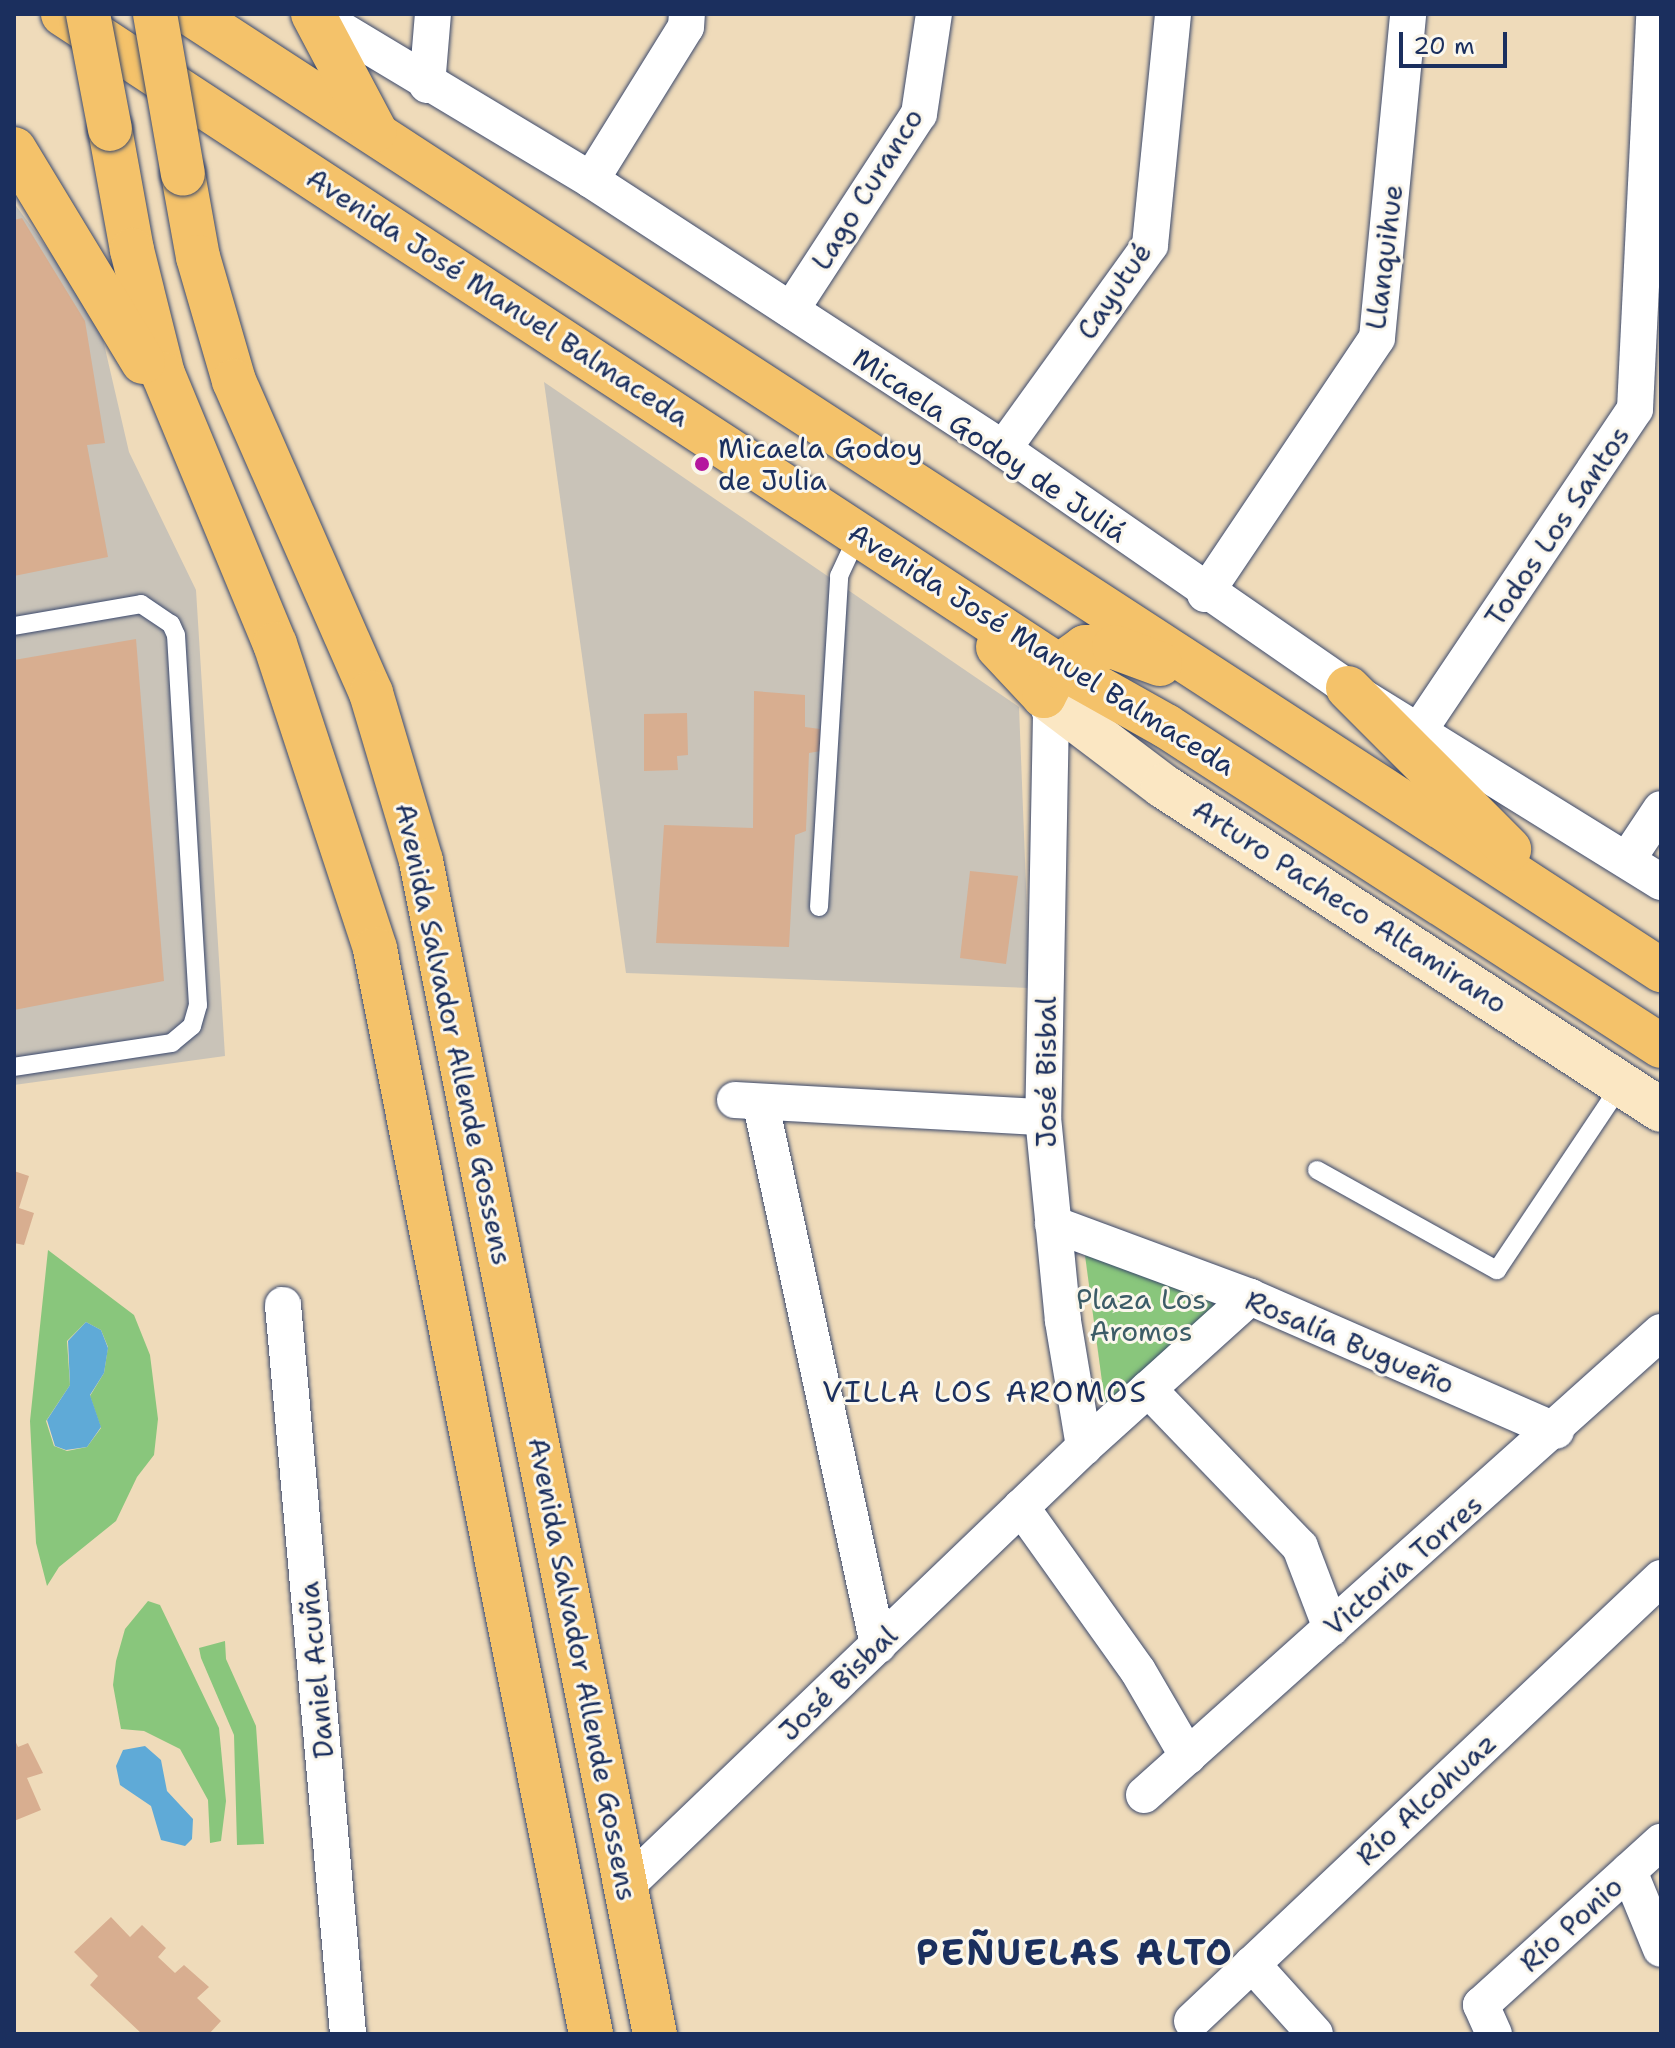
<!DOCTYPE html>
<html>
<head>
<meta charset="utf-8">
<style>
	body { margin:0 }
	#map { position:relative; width:1675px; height:2048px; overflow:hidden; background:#efdbba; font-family:"Shantell Sans",sans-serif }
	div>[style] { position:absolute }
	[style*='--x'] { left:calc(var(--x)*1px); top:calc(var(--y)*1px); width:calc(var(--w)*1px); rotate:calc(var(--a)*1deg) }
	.industrial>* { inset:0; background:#c9c3b8 }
	.green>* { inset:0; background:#89c67c }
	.water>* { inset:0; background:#5faad7 }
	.building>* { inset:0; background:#d8ae90 }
	.roads { filter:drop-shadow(0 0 2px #3b496c) drop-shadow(0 0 2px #3b496c) }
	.lane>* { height:18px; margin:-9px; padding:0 9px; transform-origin:9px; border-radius:9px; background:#fff }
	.street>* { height:36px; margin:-18px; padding:0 18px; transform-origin:18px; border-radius:18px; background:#fff }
	.secondary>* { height:44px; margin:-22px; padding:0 22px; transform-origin:22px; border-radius:22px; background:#fbe7c3 }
	.primary>* { height:44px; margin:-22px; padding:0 22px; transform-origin:22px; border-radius:22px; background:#f4c26a }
	.bridges { filter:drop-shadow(0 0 2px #3b496c) drop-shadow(0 0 2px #3b496c) }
	.primary-bridge>* { height:44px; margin:-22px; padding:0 22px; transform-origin:22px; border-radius:22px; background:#f4c26a }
	.dots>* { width:22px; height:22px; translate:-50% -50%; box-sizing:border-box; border:4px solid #fbf7ec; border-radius:50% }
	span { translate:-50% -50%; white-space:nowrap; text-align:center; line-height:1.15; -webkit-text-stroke:6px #fbf7ec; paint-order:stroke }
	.street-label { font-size:28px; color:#1b2f5e }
	.poi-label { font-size:28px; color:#1b2f5e }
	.left { translate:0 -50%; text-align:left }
	.park-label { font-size:28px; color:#3c5c67 }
	.neighbourhood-label { font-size:30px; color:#1b2f5e; letter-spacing:2px }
	.district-label { font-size:36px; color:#1b2f5e; font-weight:700; letter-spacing:2px }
	.frame { position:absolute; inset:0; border:16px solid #1b2f5e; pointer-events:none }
	.scale { position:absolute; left:1399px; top:32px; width:108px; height:36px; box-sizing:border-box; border:4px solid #1b2f5e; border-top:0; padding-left:10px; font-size:24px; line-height:28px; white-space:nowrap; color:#1b2f5e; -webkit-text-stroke:6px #fbf7ec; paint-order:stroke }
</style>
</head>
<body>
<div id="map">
	<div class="industrial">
		<div style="clip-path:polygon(14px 203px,98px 318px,129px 452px,196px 590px,225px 1056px,14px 1085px)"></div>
		<div style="clip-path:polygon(544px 382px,1019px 707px,1030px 988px,626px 973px)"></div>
	</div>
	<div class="green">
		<div style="clip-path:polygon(1084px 1248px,1211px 1291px,1217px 1309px,1106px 1411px)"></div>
		<div style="clip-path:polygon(evenodd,48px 1250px,134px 1315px,150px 1355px,158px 1419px,154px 1455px,137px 1477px,116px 1521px,59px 1567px,47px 1586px,36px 1543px,30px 1421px,48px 1250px,86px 1322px,101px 1330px,108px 1347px,104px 1373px,90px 1396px,101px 1428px,87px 1447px,67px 1451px,54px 1446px,46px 1421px,70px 1385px,67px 1341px,86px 1322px)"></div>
		<div style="clip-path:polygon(148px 1601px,160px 1605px,219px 1728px,226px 1801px,221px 1841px,210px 1843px,208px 1800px,180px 1749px,144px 1731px,121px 1729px,113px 1685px,116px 1661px,125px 1629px)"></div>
		<div style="clip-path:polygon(225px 1641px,226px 1659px,256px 1726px,264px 1844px,237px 1845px,234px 1735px,201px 1658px,199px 1648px)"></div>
	</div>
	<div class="water">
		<div style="clip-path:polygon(86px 1322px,101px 1330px,108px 1348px,104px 1373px,90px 1395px,101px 1427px,87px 1447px,66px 1450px,55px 1446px,47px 1420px,70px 1385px,68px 1341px)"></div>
		<div style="clip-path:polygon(145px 1746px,161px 1760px,167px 1791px,193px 1819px,192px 1839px,185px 1846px,161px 1840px,151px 1806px,120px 1785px,116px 1766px,123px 1750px)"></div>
	</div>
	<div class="building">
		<div style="clip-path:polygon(22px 218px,85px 321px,105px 443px,87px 445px,108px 557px,14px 576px,14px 220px)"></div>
		<div style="clip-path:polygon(136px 639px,164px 981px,14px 1010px,14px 660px)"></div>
		<div style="clip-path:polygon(754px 691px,805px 695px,805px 727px,820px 729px,821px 751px,809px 753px,806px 831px,795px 835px,789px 947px,656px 943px,664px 825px,753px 828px)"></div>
		<div style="clip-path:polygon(687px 713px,688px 755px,677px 756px,678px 770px,644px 771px,644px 714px)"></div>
		<div style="clip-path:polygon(970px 871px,1018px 876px,1006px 964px,960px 958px)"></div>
		<div style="clip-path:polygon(14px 1171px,29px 1176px,19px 1208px,34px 1213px,24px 1245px,14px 1243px)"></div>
		<div style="clip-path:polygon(14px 1738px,18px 1747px,28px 1743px,43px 1773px,27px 1778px,41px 1810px,14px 1821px)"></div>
		<div style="clip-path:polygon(111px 1917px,130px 1937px,142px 1925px,166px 1948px,158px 1957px,175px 1973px,184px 1965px,209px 1987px,197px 1998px,221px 2021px,209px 2034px,142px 2034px,90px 1985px,98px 1976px,74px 1952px)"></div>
	</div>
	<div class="roads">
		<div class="lane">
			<div style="--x:14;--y:626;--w:129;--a:-9.8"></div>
			<div style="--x:141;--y:604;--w:36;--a:34"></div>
			<div style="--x:171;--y:624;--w:12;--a:66"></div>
			<div style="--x:176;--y:635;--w:371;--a:86.6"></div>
			<div style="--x:198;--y:1005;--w:22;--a:106"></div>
			<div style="--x:192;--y:1026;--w:26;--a:140"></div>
			<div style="--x:172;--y:1043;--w:160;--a:171.4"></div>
			<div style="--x:819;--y:907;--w:332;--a:-86.5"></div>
			<div style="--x:839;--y:576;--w:45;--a:-65.1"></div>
			<div style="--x:1317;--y:1170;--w:206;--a:29.1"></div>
			<div style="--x:1497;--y:1270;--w:225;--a:-56.2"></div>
		</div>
		<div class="street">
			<div style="--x:315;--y:14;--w:322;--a:31"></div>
			<div style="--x:591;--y:180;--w:492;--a:33.1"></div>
			<div style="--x:1003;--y:449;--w:420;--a:34.7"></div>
			<div style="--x:1348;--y:688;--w:368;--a:31.8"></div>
			<div style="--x:427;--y:85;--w:71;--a:-85.2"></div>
			<div style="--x:591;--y:180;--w:180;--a:-58.2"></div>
			<div style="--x:686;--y:27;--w:13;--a:-86"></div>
			<div style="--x:791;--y:310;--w:234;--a:-56.9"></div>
			<div style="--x:919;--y:114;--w:101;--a:-81.5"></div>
			<div style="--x:1003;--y:449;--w:251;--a:-54.2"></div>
			<div style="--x:1150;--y:245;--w:232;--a:-84.3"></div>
			<div style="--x:1205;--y:594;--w:308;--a:-56.1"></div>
			<div style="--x:1377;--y:338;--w:325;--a:-84.5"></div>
			<div style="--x:1044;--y:696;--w:19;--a:69"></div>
			<div style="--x:1051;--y:714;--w:403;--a:91.1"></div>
			<div style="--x:1043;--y:1117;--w:205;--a:84.4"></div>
			<div style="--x:1063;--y:1321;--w:128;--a:80.5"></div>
			<div style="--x:1418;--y:732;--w:389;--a:-56.1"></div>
			<div style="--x:1635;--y:409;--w:395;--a:-87.2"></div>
			<div style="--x:1627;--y:860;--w:61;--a:-56.3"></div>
			<div style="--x:735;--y:1100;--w:308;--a:3.2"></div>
			<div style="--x:761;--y:1105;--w:553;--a:77.77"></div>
			<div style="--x:1053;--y:1224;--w:210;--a:20.3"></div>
			<div style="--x:1250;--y:1297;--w:334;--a:23.6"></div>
			<div style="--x:283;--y:1305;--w:732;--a:84.9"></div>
			<div style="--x:1148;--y:1389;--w:219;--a:46.1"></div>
			<div style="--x:1300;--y:1547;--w:87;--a:69.1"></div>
			<div style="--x:1021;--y:1507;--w:201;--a:54.5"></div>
			<div style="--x:1138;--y:1671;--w:99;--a:59.8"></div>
			<div style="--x:1144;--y:1795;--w:694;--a:-41.85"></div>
			<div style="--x:1629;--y:1871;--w:84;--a:67.7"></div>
			<div style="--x:626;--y:1886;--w:634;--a:-43.79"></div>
			<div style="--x:1084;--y:1447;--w:224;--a:-42.1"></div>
			<div style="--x:1252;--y:1964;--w:94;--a:48"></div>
			<div style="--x:1192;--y:2021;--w:645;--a:-43.37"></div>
			<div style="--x:1494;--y:2034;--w:32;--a:-114"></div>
			<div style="--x:1481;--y:2005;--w:243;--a:-42.2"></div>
		</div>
		<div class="secondary">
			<div style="--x:1044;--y:696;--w:149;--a:37.1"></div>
			<div style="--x:1163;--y:786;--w:594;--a:33.05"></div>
		</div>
		<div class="primary">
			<div style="--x:63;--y:14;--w:1190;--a:33.21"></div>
			<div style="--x:1059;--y:666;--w:123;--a:29.3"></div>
			<div style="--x:1166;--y:726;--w:589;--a:32.88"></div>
			<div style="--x:191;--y:14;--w:1754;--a:33.04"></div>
			<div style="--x:313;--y:14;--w:132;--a:62.1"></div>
			<div style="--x:110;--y:129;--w:123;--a:79.7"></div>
			<div style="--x:132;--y:250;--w:128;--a:76"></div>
			<div style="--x:163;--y:374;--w:292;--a:67.5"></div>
			<div style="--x:275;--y:644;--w:321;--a:71.8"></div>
			<div style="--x:375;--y:949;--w:1106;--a:78.74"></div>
			<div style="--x:14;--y:149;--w:249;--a:58.8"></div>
			<div style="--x:183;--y:174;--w:84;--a:79.8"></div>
			<div style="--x:198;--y:257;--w:129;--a:73.8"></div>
			<div style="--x:234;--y:381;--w:341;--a:66.3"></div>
			<div style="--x:371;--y:693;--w:175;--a:73.4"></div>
			<div style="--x:421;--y:861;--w:1196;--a:78.72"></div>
			<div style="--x:998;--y:647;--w:67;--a:46.8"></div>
			<div style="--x:1044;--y:696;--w:34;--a:-63"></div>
			<div style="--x:1059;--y:666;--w:32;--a:-36"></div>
			<div style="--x:1085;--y:647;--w:29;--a:0"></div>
			<div style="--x:1114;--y:647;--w:49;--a:20.3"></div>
			<div style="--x:1348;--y:688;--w:228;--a:45"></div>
		</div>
	</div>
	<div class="bridges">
		<div class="primary-bridge">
			<div style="--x:88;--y:14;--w:117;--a:79.2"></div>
			<div style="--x:155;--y:14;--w:162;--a:80.1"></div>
		</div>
	</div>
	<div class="dots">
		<div style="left:702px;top:464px;background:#b5179e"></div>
	</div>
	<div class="street-label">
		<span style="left:867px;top:189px;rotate:-58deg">Lago Curanco</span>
		<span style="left:1384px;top:257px;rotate:-83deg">Llanquihue</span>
		<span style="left:1114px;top:291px;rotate:-56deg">Cayutué</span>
		<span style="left:498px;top:297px;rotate:33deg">Avenida José Manuel Balmaceda</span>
		<span style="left:990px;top:445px;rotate:34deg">Micaela Godoy de Juliá</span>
		<span style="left:1557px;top:526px;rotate:-56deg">Todos Los Santos</span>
		<span style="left:1042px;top:649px;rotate:32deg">Avenida José Manuel Balmaceda</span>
		<span style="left:1350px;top:906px;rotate:33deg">Arturo Pacheco Altamirano</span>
		<span style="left:454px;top:1034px;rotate:78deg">Avenida Salvador Allende Gossens</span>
		<span style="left:1046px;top:1072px;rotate:-90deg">José Bisbal</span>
		<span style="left:1350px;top:1342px;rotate:23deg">Rosalía Bugueño</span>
		<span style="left:1403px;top:1565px;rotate:-41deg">Victoria Torres</span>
		<span style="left:583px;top:1669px;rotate:79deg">Avenida Salvador Allende Gossens</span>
		<span style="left:316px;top:1670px;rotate:-95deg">Daniel Acuña</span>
		<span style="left:838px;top:1683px;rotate:-44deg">José Bisbal</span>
		<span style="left:1426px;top:1799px;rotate:-43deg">Río Alcohuaz</span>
		<span style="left:1571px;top:1924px;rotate:-42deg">Río Ponio</span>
	</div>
	<div class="poi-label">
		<span class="left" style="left:718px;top:464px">Micaela Godoy<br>de Julia</span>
	</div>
	<div class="park-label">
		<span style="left:1141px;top:1315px">Plaza Los<br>Aromos</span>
	</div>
	<div class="neighbourhood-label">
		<span style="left:985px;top:1392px">VILLA LOS AROMOS</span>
	</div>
	<div class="district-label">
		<span style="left:1075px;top:1953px">PEÑUELAS ALTO</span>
	</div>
	<div class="frame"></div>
	<div class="scale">20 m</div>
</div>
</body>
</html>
